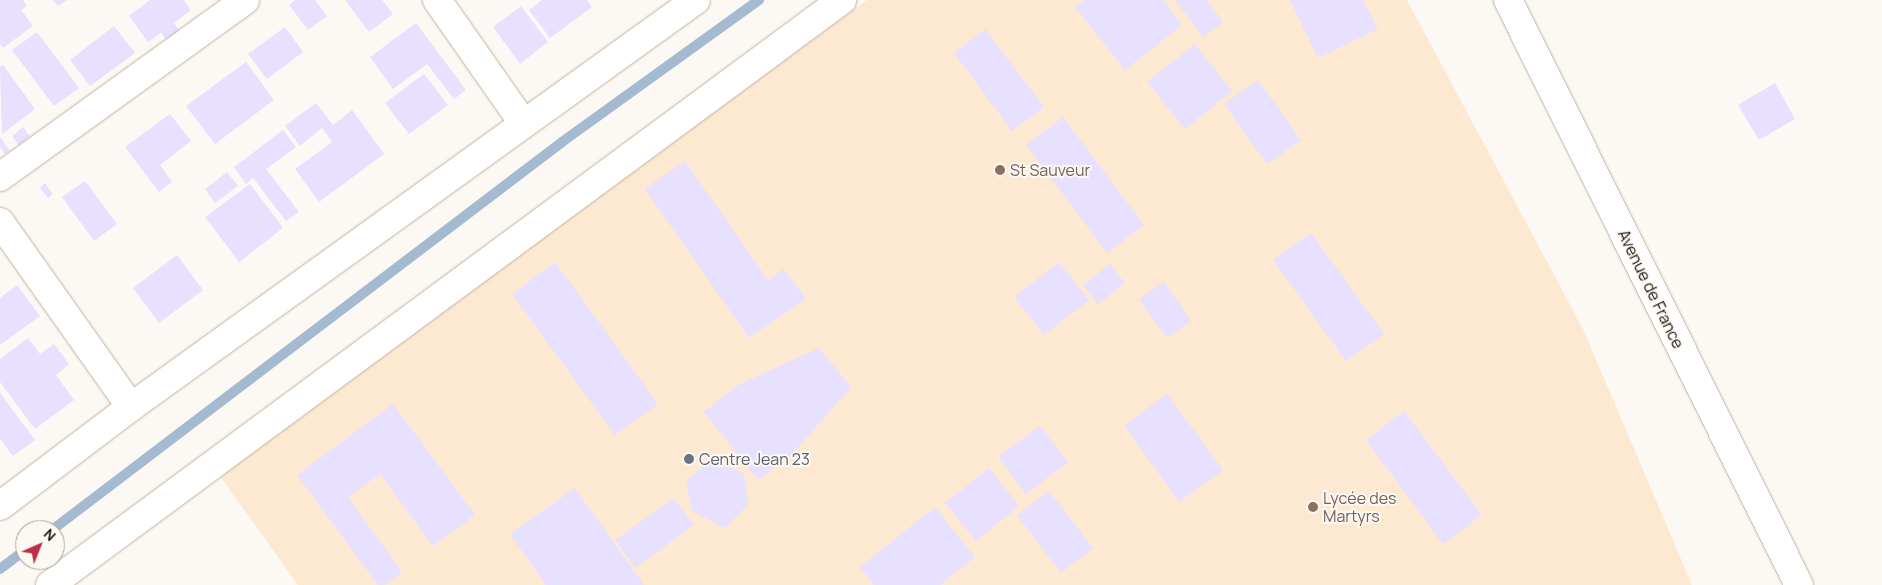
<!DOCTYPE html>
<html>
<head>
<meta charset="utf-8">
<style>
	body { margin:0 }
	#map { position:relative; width:1882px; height:585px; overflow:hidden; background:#fcf8f4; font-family:Manrope,sans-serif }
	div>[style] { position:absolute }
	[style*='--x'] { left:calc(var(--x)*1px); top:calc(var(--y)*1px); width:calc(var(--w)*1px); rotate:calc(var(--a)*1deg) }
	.built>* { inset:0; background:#fde9d2 }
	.stream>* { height:10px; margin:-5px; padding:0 5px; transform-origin:5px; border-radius:5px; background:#a3bad1 }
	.building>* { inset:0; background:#e7e0fe }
	.roads { filter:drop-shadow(0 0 1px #c4b19c) drop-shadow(0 0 1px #c4b19c) }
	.minor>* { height:28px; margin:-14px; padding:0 14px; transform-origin:14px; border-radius:14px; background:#fff }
	.major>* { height:28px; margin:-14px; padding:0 14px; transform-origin:14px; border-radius:14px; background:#fff }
	.dots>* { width:14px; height:14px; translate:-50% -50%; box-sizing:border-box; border:2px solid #fcf8f4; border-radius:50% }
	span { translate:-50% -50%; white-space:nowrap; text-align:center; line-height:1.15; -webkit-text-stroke:4px #fcf8f4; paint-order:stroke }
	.education-label { font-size:16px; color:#785e54 }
	.left { translate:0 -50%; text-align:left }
	.street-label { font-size:16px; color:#1e170f }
	.worship-label { font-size:16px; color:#5b616d }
	.north { position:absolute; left:15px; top:520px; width:50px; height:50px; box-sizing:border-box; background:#fcf8f4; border:1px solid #a39e98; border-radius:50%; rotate:44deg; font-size:14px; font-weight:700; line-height:20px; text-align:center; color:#1e170f }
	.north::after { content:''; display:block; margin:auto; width:18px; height:22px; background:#be2e48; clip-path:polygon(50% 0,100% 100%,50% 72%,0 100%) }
</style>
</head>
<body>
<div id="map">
	<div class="built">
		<div style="clip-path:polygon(867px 0,1407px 0,1583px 329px,1692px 585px,298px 585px,220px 476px,422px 328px,687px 127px)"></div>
	</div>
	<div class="stream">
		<div style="--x:52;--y:530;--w:641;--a:-37.26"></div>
		<div style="--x:562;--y:142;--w:243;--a:-35.8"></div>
		<div style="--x:0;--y:569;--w:31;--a:-37"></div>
	</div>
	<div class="building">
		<div style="clip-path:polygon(0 0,23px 0,27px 6px,21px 10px,33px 26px,3px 48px,0 44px)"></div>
		<div style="clip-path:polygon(53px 0,67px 0,58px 6px)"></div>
		<div style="clip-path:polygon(150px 0,183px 0,191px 10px,174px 23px,184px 36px,171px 46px,161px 33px,148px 42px,129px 16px)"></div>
		<div style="clip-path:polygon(295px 0,315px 0,327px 16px,308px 30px,289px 5px)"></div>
		<div style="clip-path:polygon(345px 0,382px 0,393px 14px,369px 32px)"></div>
		<div style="clip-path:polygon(542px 0,587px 0,592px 7px,550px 38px,529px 10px)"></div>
		<div style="clip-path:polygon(1084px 0,1163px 0,1182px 25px,1125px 70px,1075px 7px)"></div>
		<div style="clip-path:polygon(1175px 0,1207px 0,1223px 22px,1203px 37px)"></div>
		<div style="clip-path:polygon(1290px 0,1363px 0,1378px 29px,1318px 58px)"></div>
		<div style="clip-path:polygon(521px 6px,548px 42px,520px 64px,493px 27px)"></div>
		<div style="clip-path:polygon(416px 23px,466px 90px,454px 99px,427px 64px,393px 89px,370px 57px)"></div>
		<div style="clip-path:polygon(114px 26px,135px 53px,90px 86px,70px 60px)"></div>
		<div style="clip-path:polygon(285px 27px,303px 52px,267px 79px,248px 54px)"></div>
		<div style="clip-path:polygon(985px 29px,1044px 107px,1012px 131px,954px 53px)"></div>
		<div style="clip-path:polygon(37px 32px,79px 88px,54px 106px,12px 50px)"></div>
		<div style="clip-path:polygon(1195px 44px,1232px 91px,1185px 129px,1147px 82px)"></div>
		<div style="clip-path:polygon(246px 62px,274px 100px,215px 144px,186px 106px)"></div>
		<div style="clip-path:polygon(3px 65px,35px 109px,2px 134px,0 67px)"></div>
		<div style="clip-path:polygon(424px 74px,448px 105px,409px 134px,385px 103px)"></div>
		<div style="clip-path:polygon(1258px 80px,1301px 140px,1267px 164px,1224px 104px)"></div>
		<div style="clip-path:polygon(1775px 83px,1795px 119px,1759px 140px,1738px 105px)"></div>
		<div style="clip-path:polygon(316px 103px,333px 125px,352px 110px,384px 154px,319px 202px,295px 169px,332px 142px,322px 128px,300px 146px,285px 126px)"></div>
		<div style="clip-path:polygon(170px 114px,191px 141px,160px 165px,172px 182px,159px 192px,125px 147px)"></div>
		<div style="clip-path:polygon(1063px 117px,1144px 225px,1107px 253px,1026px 145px)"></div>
		<div style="clip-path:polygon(23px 127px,30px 136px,19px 145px,12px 136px)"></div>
		<div style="clip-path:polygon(283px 130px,296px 147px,266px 169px,299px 212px,286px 221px,253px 178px,246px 184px,234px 167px)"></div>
		<div style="clip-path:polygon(0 137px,10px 151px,5px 154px,0 147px)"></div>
		<div style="clip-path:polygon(685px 161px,768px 280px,784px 269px,806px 299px,749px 338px,645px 189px)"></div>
		<div style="clip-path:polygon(227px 172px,238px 186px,215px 203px,205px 189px)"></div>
		<div style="clip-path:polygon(85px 181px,117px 224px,94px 241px,62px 197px)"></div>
		<div style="clip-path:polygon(45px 183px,53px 194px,48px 198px,40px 188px)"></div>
		<div style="clip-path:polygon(250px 184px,283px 228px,239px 262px,205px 217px)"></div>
		<div style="clip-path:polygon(1311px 233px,1384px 334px,1346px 361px,1273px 260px)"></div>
		<div style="clip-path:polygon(177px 255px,203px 290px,159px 323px,133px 288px)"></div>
		<div style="clip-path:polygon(555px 262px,658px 404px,615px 435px,512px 294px)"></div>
		<div style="clip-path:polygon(1059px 262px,1089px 300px,1044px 335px,1014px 297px)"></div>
		<div style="clip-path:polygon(1110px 264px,1125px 283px,1098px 304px,1083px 285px)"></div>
		<div style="clip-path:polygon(1164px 282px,1191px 321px,1167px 338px,1139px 299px)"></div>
		<div style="clip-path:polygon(17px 285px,40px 316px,0 345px,0 298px)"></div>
		<div style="clip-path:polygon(28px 338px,40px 354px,54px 344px,69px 364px,56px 375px,74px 400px,35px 429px,0 382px,0 359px)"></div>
		<div style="clip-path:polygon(819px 348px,851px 387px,792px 454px,758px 480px,704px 412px,738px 385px)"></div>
		<div style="clip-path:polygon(0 393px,35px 440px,13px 456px,0 439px)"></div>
		<div style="clip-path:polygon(1167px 394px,1223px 470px,1179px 502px,1124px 425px)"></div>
		<div style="clip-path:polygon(393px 404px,475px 515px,433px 546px,380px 474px,348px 497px,402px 572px,385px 585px,378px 585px,297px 475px)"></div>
		<div style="clip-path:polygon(1404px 411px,1482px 515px,1443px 544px,1366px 440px)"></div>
		<div style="clip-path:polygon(1040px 426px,1068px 462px,1026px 494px,998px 457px)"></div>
		<div style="clip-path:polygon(712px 458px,744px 474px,748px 505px,725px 528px,692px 511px,686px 481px)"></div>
		<div style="clip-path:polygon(989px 468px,1019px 506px,976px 541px,945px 503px)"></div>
		<div style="clip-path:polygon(575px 488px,644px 585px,546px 585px,510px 534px)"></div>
		<div style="clip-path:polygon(1049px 491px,1093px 548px,1061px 573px,1017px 515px)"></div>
		<div style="clip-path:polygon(674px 498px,694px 525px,635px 568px,615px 540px)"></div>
		<div style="clip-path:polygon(935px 507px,975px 557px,940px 585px,874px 585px,860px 567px)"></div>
	</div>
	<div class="roads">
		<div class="minor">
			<div style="--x:437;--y:0;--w:150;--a:55"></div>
			<div style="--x:0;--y:177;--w:302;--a:-35.8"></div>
			<div style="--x:0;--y:222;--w:227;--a:54.7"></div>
			<div style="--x:0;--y:506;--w:164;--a:-37.1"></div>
			<div style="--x:131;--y:407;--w:696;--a:-35.77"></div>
			<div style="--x:50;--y:585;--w:985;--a:-36.45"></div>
		</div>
		<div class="major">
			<div style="--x:1508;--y:0;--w:653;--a:63.55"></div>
		</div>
	</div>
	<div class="dots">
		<div style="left:1000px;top:170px;background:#8d6e63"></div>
		<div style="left:689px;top:459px;background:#6b7280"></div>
		<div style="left:1313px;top:507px;background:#8d6e63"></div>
	</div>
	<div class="education-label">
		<span class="left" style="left:1010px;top:170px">St Sauveur</span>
		<span class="left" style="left:1323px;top:507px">Lycée des<br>Martyrs</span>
	</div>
	<div class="street-label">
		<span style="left:1651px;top:289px;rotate:64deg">Avenue de France</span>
	</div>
	<div class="worship-label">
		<span class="left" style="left:699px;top:459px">Centre Jean 23</span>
	</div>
	<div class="north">N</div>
</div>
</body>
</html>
